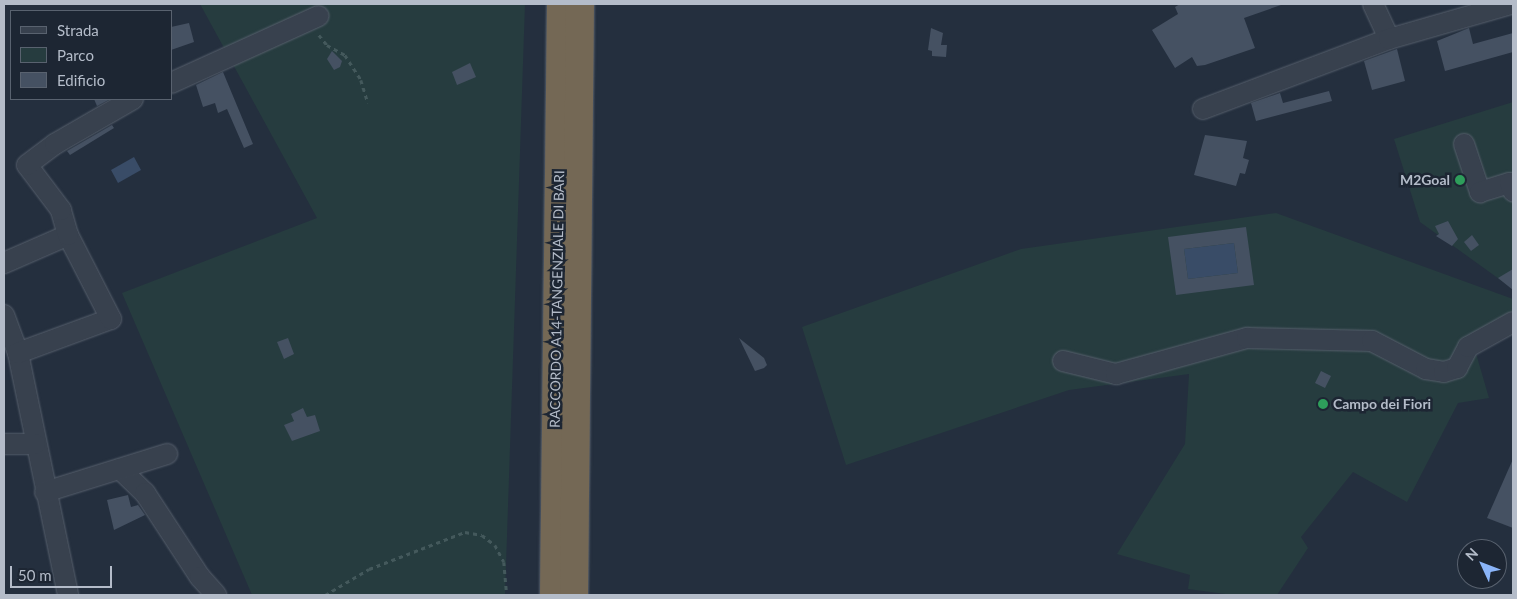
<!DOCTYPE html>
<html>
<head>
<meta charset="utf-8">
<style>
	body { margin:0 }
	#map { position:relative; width:1517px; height:599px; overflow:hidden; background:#242f3e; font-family:Lato,sans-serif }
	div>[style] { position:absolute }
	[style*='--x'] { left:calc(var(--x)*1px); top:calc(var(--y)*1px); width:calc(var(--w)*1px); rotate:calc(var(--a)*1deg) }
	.green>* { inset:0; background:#263c3f }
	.water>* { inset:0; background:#394c67 }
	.building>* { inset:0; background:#455162 }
	.path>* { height:2.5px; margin-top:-1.25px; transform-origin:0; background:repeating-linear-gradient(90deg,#44595c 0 4px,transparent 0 8px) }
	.roads { filter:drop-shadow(0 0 1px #565f6c) drop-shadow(0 0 1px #565f6c) }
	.minor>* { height:20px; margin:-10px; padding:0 10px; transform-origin:10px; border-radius:10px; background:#38414e }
	.highway>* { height:28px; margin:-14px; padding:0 14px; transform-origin:14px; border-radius:14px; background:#746855 }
	.dots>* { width:14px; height:14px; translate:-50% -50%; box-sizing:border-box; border:2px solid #1d2633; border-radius:50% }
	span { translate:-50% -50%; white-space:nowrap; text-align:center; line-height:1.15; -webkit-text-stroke:5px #1d2633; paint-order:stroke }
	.poi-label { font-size:14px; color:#b4bcc9; font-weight:700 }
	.right { translate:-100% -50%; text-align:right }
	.left { translate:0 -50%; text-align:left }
	.street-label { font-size:14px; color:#b4bcc9 }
	.frame { position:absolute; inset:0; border:5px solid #b4bcc9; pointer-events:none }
	.legend { position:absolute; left:10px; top:10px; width:162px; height:90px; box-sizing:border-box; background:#1d2633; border:1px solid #59626f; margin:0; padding:6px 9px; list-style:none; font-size:15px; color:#b4bcc9 }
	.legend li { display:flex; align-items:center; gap:10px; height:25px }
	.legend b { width:25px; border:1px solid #59626f }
	.north { position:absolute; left:1457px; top:539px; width:50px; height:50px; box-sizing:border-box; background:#1d2633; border:1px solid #59626f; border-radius:50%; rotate:313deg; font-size:14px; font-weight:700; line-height:20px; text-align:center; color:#b4bcc9 }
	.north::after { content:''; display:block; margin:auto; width:18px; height:22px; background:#8ab4f8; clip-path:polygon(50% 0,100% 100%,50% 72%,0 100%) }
	.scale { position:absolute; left:10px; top:566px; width:102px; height:22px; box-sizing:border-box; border:2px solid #b4bcc9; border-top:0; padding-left:6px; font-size:15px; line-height:18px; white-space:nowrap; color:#b4bcc9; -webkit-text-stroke:4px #1d2633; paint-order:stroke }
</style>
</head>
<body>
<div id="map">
	<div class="green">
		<div style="clip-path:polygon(200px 4px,525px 4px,505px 595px,252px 595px,122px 293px,317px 218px)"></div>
		<div style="clip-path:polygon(1513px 102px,1513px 289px,1420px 222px,1394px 139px)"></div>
		<div style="clip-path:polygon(1276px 213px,1513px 299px,1513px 329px,1475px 350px,1489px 398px,1458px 403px,1407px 502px,1353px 472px,1301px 537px,1308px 548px,1277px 595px,1233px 595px,1188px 589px,1190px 575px,1117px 554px,1185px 444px,1189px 374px,1069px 390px,846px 465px,802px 327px,1021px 249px)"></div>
	</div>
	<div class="water">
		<div style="clip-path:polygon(134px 157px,141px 170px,118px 183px,111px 170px)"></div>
		<div style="clip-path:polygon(1234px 243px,1238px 273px,1188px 279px,1184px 249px)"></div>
	</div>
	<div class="building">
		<div style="clip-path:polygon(1180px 4px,1281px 4px,1281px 5px,1244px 18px,1255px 48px,1205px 65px,1197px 66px,1192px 57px,1175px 68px,1152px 30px,1178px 14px,1175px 7px)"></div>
		<div style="clip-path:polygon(189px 23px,194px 42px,171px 50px,171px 27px)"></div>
		<div style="clip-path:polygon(931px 28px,943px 33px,941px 45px,947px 45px,946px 57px,932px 56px,932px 51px,928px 50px)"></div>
		<div style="clip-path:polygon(1469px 28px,1473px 44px,1513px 33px,1513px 52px,1445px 71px,1437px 41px)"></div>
		<div style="clip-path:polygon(1397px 49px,1405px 81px,1372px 90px,1364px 61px)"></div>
		<div style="clip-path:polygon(332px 51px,342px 61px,340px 67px,334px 70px,327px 59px)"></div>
		<div style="clip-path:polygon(470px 63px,476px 77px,457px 85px,452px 72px)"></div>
		<div style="clip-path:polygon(223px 72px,253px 144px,244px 148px,227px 109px,218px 113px,215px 103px,203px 107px,196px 85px)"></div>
		<div style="clip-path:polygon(1329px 91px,1332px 101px,1256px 121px,1251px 103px,1280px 93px,1283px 103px)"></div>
		<div style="clip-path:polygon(94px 99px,110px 99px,97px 106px)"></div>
		<div style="clip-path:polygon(112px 125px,114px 128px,70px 155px,67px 151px)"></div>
		<div style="clip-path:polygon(1205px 135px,1247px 141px,1243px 158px,1249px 160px,1245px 174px,1240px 173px,1236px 186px,1194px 175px)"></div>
		<div style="clip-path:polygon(1448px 221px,1458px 239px,1452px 246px,1436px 236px,1439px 234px,1435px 226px)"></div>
		<div style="clip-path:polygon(evenodd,1246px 227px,1254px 285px,1176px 295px,1168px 237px,1246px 227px,1234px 243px,1238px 273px,1188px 279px,1184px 249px,1234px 243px)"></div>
		<div style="clip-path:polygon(1472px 235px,1479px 245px,1471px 251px,1464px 242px)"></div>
		<div style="clip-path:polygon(1513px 269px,1513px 290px,1498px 278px)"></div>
		<div style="clip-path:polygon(288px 338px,294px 354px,284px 359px,277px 342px)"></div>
		<div style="clip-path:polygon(739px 338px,764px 358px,767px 365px,764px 368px,755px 371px)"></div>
		<div style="clip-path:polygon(1321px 371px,1331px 376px,1325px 388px,1315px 383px)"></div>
		<div style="clip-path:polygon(303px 408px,307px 417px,315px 415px,320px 431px,292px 441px,284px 425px,294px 421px,291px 414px)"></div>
		<div style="clip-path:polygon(1513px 459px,1513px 528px,1487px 518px)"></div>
		<div style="clip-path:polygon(128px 495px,131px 507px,138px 505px,145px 515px,114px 530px,107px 500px)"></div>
	</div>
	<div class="path">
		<div style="--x:319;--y:35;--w:13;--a:51"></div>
		<div style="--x:327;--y:45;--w:21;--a:29"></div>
		<div style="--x:345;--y:55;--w:30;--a:57"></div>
		<div style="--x:361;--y:80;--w:24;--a:73"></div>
		<div style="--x:325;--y:595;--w:51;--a:-30.6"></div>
		<div style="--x:369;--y:569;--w:103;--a:-21.1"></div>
		<div style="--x:465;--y:532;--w:17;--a:10"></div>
		<div style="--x:482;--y:535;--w:16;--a:38"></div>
		<div style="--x:495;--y:545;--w:19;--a:62"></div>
		<div style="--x:504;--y:562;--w:33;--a:85"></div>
	</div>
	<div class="roads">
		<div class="minor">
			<div style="--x:1373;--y:4;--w:38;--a:65"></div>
			<div style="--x:171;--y:83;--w:162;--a:-24.4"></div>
			<div style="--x:1203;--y:109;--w:199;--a:-20.6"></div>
			<div style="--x:1389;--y:39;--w:127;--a:-16"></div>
			<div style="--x:1464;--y:144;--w:51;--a:71.6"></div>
			<div style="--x:1480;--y:192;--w:31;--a:-17"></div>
			<div style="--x:1510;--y:183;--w:9;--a:69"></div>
			<div style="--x:4;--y:263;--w:70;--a:-23.6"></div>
			<div style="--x:4;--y:315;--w:40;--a:69.8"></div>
			<div style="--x:18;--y:353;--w:247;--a:78.3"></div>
			<div style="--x:18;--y:353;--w:99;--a:-20.1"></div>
			<div style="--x:111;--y:319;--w:94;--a:-117.1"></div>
			<div style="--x:68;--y:235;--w:26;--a:-106"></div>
			<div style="--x:61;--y:210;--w:56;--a:-127.1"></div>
			<div style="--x:27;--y:165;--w:35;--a:-37"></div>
			<div style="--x:55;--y:144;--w:90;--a:-30"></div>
			<div style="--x:1063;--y:361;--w:55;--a:13.8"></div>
			<div style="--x:1116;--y:374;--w:136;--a:-15.4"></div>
			<div style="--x:1247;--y:338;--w:125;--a:1.4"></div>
			<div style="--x:1372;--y:341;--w:61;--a:27.4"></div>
			<div style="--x:1426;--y:369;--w:18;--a:9"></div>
			<div style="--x:1444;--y:372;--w:14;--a:-17"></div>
			<div style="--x:1457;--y:368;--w:24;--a:-62"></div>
			<div style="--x:1468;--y:347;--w:51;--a:-29.1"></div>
			<div style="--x:4;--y:444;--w:31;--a:0"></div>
			<div style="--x:120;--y:469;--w:35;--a:44"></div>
			<div style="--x:145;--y:493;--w:100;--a:56.8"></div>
			<div style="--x:200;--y:577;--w:24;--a:48"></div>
			<div style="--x:45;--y:492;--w:128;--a:-17.3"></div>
		</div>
		<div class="highway">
			<div style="--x:554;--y:595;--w:591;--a:-89.32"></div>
			<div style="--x:574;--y:595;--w:591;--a:-89.42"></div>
		</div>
	</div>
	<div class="dots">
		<div style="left:1460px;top:180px;background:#2e9e5b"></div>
		<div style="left:1323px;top:404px;background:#2e9e5b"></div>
	</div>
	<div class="poi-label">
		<span class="right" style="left:1450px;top:180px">M2Goal</span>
		<span class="left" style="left:1333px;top:404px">Campo dei Fiori</span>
	</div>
	<div class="street-label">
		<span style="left:557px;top:299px;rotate:-89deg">RACCORDO A14-TANGENZIALE DI BARI</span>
	</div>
	<div class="frame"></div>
	<ul class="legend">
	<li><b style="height:6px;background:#38414e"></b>Strada</li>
	<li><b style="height:14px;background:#263c3f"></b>Parco</li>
	<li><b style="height:14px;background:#455162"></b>Edificio</li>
	</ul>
	<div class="north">N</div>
	<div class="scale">50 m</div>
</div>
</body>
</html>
